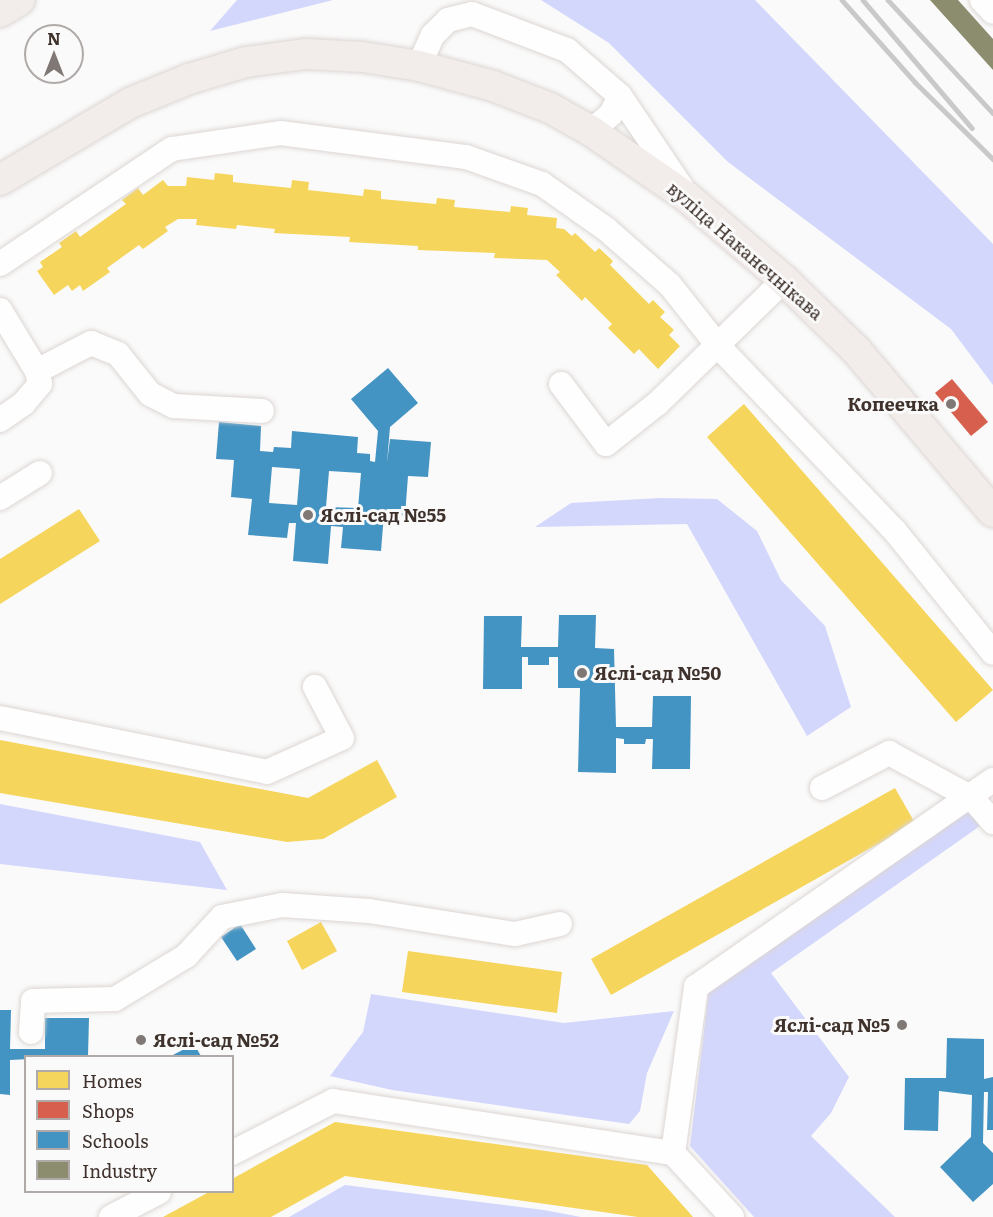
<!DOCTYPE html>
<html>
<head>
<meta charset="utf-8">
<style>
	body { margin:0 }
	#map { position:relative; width:993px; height:1217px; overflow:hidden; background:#fafafa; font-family:Literata,serif }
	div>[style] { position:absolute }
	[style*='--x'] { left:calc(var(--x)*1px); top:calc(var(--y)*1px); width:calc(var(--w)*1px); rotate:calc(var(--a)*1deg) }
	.forest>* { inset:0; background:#d4d7fc }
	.homes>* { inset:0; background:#f6d55c }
	.shops>* { inset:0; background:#d6604d }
	.schools>* { inset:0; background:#4393c3 }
	.industry>* { inset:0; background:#8c8c6e }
	.roads { filter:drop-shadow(0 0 2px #dcd6d3) drop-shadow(0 0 2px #dcd6d3) }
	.minor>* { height:24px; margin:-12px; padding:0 12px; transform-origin:12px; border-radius:12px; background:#fefefe }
	.major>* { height:30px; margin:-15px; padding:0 15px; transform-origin:15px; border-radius:15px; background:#f2ecea }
	.rail>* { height:4.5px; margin:-2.25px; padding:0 2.25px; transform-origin:2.25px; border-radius:2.25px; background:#cac9c9 }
	.dots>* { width:16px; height:16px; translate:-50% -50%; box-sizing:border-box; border:3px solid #fafafa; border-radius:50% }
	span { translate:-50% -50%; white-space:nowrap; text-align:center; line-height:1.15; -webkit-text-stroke:6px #fafafa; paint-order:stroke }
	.street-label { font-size:18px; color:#3f322c }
	.poi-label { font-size:18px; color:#3f322c; font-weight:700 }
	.right { translate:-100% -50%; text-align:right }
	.left { translate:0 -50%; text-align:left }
	.legend { position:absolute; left:24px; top:1055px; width:210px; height:138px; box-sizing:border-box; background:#fafafa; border:2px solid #afaaa8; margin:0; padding:8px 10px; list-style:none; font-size:18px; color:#3f322c }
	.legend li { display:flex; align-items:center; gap:12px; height:30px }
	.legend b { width:30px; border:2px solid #afaaa8 }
	.north { position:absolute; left:24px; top:24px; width:60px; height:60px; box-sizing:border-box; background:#fafafa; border:2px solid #afaaa8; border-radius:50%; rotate:0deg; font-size:16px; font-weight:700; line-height:24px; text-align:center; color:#3f322c }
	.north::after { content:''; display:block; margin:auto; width:21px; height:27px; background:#807874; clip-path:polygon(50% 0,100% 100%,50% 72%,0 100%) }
</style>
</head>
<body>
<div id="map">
	<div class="forest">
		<div style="clip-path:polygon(237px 0,333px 0,210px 31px)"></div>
		<div style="clip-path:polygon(541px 0,755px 0,993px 244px,993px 385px,951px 329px,728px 162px,609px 43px)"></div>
		<div style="clip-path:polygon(660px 498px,717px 499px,757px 531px,781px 580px,825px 626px,851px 707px,807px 736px,687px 524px,535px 527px,571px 503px)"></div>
		<div style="clip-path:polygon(0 804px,200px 842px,227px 890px,0 864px)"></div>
		<div style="clip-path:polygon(970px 810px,980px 826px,771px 973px,849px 1077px,831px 1113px,811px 1136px,895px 1217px,754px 1217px,690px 1146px,709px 989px)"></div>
		<div style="clip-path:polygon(371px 994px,564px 1023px,674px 1011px,647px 1073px,640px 1111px,629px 1124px,392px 1090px,330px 1076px,363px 1032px)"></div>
		<div style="clip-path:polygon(345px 1185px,544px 1210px,581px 1217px,289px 1217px)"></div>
	</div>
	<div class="homes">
		<div style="clip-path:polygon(215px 173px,233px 175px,233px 182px,291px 188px,292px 180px,309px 182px,308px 190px,363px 196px,364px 189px,381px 191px,381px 199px,436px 204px,437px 198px,455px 200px,454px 207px,510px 212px,511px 206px,528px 208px,527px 215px,557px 218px,556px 228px,564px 229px,572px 236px,575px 233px,595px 252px,599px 248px,613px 261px,610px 265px,649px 304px,653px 300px,665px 312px,660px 317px,674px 330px,669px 335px,680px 346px,658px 369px,639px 349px,634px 354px,608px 328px,612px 324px,585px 297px,582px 301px,556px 275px,560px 272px,547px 260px,494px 258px,495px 253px,418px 250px,418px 246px,349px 242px,350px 237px,274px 233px,275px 229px,237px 225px,236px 229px,196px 225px,197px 219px,178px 219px,165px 227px,168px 231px,143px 249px,139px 245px,107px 268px,110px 272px,83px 291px,80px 285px,72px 291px,68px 285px,54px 295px,37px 271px,43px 267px,40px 262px,62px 247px,59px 243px,76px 231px,80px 237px,126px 204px,122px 200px,138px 188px,143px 195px,163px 180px,168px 186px,186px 186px,187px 177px,214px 180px)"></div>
		<div style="clip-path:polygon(744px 404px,993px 690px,956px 722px,707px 437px)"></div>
		<div style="clip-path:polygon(79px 509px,100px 541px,0 604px,0 559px)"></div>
		<div style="clip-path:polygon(0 740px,308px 798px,377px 760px,397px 797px,323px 839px,287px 842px,0 793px)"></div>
		<div style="clip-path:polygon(895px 788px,915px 823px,611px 995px,591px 959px)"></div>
		<div style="clip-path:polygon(321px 922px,337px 951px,302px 970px,287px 941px)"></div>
		<div style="clip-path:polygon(408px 951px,562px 972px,557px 1013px,402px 992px)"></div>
		<div style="clip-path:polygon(335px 1122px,647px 1165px,693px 1217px,638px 1217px,345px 1176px,271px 1217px,163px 1217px,209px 1192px,232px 1192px,232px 1179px)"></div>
	</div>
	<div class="shops">
		<div style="clip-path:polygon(952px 379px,988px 422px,971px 436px,935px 393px)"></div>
	</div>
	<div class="schools">
		<div style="clip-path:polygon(evenodd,388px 368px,418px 403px,390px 427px,387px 463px,390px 439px,431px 442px,428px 477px,408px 476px,405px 516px,384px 514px,381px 551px,341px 548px,343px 527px,331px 526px,328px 564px,293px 561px,296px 523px,289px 523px,287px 538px,248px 535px,252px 499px,231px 497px,234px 460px,216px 459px,219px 422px,261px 426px,260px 451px,273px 452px,274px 447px,291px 448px,292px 431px,358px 437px,357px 453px,370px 454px,370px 461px,375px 462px,378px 431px,351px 399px,388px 368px,272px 467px,300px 469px,297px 505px,269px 503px,272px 467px,388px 368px,329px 471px,361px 473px,358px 508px,326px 507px,329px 471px)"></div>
		<div style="clip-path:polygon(559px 615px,596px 615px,595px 648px,614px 649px,616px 727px,652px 727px,653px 696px,691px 696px,690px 769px,652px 769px,653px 739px,646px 739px,645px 744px,624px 744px,624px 739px,616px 738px,616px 773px,578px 772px,580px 688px,558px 688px,558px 657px,549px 657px,549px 665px,528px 665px,528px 657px,522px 657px,522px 689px,483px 689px,484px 616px,522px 616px,521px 647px,558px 647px)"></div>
		<div style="clip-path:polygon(240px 924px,256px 949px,237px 961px,221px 937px)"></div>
		<div style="clip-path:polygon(0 1010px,11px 1010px,10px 1049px,45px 1049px,45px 1018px,89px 1018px,88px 1056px,10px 1060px,10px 1095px,0 1094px)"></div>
		<div style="clip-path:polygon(947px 1038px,984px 1039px,984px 1079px,993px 1077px,993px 1130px,987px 1130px,988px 1092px,984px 1092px,983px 1143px,993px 1153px,993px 1184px,973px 1202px,940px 1167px,971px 1137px,972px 1095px,939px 1091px,938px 1131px,904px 1130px,905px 1078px,946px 1078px)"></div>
		<div style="clip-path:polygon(194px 1044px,201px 1056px,171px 1056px)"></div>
	</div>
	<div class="industry">
		<div style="clip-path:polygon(930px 0,958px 0,993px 39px,993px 70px)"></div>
	</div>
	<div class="roads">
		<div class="minor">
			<div style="--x:982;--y:0;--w:16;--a:47"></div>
			<div style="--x:419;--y:66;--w:34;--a:-66"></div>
			<div style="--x:433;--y:35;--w:21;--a:-45"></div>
			<div style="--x:448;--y:20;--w:25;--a:-14"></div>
			<div style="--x:472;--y:14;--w:102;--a:20.8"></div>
			<div style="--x:567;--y:50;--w:70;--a:41"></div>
			<div style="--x:620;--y:96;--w:115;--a:56"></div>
			<div style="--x:591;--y:131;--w:26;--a:-40"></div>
			<div style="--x:611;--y:114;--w:20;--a:-63"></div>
			<div style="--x:0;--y:264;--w:207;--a:-33.8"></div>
			<div style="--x:172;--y:149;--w:109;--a:-8.4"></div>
			<div style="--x:280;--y:133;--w:188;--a:7.4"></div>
			<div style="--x:466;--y:157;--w:81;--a:19.6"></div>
			<div style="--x:542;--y:184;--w:78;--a:35.1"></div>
			<div style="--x:606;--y:229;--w:85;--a:41.2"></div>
			<div style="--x:670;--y:285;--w:79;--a:51.7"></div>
			<div style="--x:719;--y:347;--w:255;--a:46.3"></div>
			<div style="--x:895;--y:531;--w:156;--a:51.2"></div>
			<div style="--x:0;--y:310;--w:71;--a:58.8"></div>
			<div style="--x:37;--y:371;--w:61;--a:-27.4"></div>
			<div style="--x:91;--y:343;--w:29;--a:22"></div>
			<div style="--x:118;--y:354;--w:51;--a:51.3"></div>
			<div style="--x:150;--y:394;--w:27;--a:27"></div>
			<div style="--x:174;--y:406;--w:88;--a:3.3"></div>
			<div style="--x:561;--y:384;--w:75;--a:53.1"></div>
			<div style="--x:606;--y:444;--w:66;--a:-38.3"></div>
			<div style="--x:658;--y:403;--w:176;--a:-44.3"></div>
			<div style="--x:0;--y:420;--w:29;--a:-35"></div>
			<div style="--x:24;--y:403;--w:25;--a:-50"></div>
			<div style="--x:40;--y:384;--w:13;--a:-103"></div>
			<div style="--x:0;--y:498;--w:47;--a:-32"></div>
			<div style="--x:0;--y:718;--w:272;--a:11.4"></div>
			<div style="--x:267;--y:772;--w:82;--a:-24.4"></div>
			<div style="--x:342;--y:738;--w:58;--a:-117.9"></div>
			<div style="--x:822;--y:788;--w:76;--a:-27.6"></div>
			<div style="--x:889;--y:753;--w:94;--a:28.5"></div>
			<div style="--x:972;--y:798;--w:32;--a:49"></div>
			<div style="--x:31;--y:1032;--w:31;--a:-86"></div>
			<div style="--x:33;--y:1001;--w:82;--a:-1.4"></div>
			<div style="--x:115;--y:999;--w:83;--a:-31.2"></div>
			<div style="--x:186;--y:956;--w:53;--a:-47.3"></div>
			<div style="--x:222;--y:917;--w:61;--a:-11.3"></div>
			<div style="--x:282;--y:905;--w:87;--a:3.9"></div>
			<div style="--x:369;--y:911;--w:148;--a:9"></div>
			<div style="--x:515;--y:934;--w:46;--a:-12.5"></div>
			<div style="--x:232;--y:1153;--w:114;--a:-27.2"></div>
			<div style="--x:333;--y:1101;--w:344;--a:8.7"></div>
			<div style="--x:673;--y:1153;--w:87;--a:47.3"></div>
			<div style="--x:673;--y:1153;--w:168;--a:-82.1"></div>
			<div style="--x:696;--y:987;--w:362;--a:-34.9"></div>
			<div style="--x:111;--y:1217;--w:54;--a:-27.5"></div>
		</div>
		<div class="major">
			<div style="--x:0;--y:12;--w:23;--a:-31"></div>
			<div style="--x:0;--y:180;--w:151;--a:-30.6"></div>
			<div style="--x:130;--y:103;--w:64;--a:-22.1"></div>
			<div style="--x:189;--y:79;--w:59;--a:-16.6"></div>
			<div style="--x:246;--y:62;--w:61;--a:-7.6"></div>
			<div style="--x:306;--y:54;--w:57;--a:3"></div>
			<div style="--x:363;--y:57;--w:57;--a:9.1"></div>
			<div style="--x:419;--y:66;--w:77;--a:15.1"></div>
			<div style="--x:493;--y:86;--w:61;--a:21.1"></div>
			<div style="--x:550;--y:108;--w:47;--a:29.3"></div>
			<div style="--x:591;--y:131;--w:118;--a:34.6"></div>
			<div style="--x:688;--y:198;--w:126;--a:40.5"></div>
			<div style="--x:784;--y:280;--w:100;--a:44.2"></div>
			<div style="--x:856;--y:350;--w:212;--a:49.8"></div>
		</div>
	</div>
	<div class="rail">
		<div style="--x:842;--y:0;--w:110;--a:48.3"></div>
		<div style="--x:915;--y:82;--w:110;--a:44.6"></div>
		<div style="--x:863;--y:0;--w:168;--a:49.6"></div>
		<div style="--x:888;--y:0;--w:154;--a:47.1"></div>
	</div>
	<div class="dots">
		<div style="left:951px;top:404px;background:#807874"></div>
		<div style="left:308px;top:515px;background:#807874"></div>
		<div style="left:582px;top:673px;background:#807874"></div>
		<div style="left:902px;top:1025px;background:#807874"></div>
		<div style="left:141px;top:1040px;background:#807874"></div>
	</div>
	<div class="street-label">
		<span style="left:745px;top:251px;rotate:41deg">вуліца Наканечнікава</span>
	</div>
	<div class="poi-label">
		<span class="right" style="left:939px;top:404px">Копеечка</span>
		<span class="left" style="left:320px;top:515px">Яслі-сад №55</span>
		<span class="left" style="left:594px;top:673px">Яслі-сад №50</span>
		<span class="right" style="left:890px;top:1025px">Яслі-сад №5</span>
		<span class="left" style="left:153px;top:1040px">Яслі-сад №52</span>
	</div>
	<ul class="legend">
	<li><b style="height:16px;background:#f6d55c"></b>Homes</li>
	<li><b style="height:16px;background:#d6604d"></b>Shops</li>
	<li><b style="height:16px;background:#4393c3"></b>Schools</li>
	<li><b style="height:16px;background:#8c8c6e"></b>Industry</li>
	</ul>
	<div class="north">N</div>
</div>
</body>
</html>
